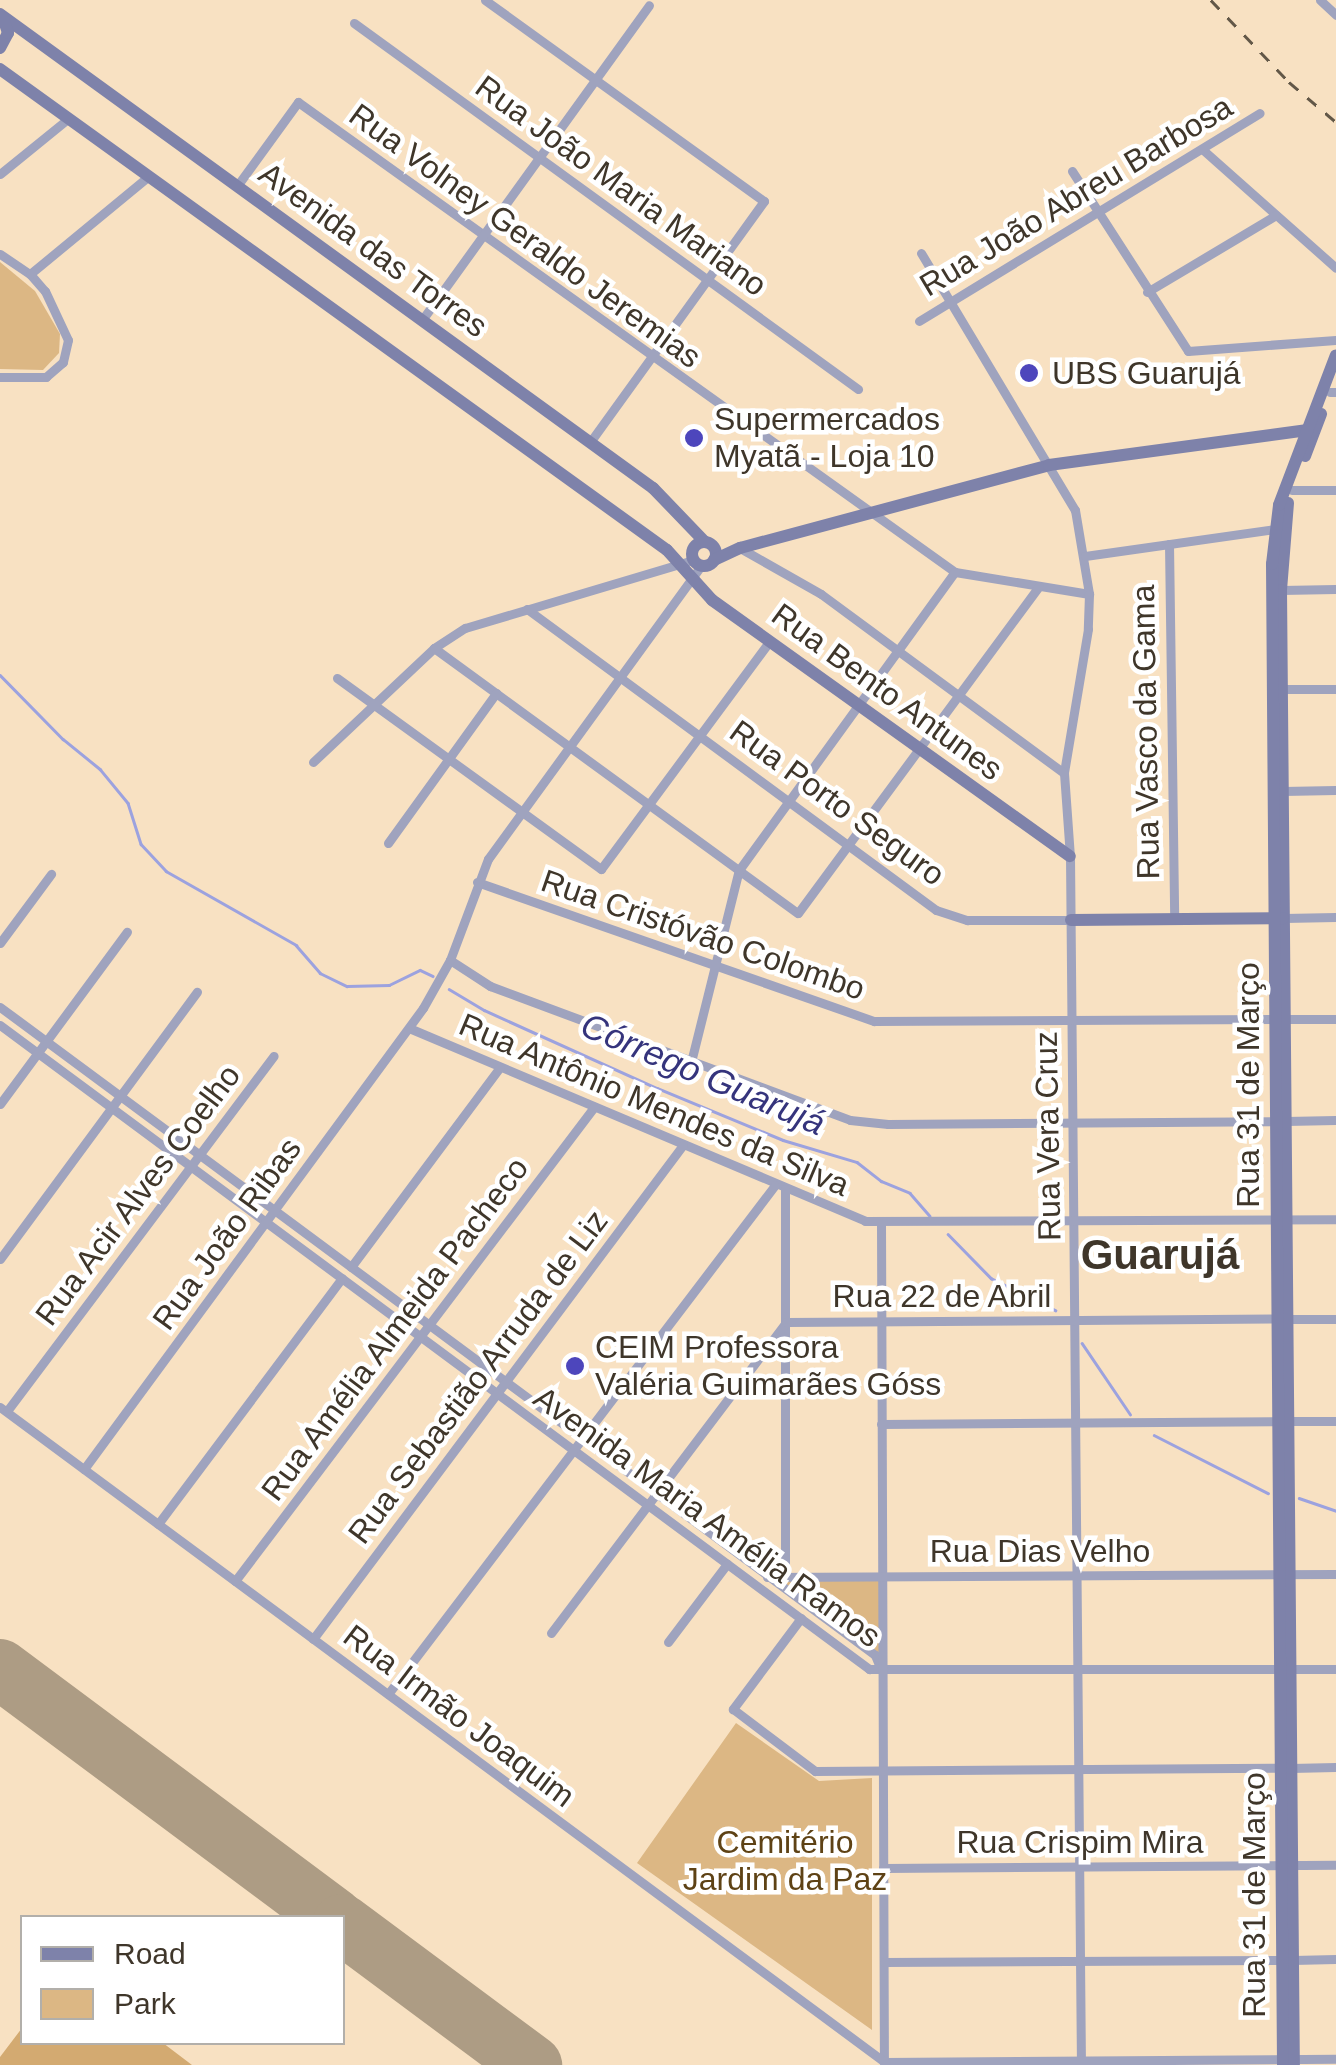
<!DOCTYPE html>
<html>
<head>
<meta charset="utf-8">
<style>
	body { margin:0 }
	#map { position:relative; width:1336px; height:2065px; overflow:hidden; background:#f8e1c2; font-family:Arial,sans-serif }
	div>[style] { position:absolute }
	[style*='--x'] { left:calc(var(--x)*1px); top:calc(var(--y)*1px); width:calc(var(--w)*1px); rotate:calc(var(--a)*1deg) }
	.green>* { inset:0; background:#dcb784 }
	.forest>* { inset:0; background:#d3aa71 }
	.stream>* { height:2.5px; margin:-1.25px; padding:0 1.25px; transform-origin:1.25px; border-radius:1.25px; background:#9ca2df }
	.runway>* { height:60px; margin:-30px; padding:0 30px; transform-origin:30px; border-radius:30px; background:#ad9c84 }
	.street>* { height:9px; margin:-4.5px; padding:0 4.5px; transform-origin:4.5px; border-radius:4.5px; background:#9fa3be }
	.secondary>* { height:12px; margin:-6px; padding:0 6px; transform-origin:6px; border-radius:6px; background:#7e82aa }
	.secondary>.ring { margin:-6px; padding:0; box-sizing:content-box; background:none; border:12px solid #7e82aa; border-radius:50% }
	.rail>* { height:2.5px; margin-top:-1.25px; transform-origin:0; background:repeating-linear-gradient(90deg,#625747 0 12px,transparent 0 24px) }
	.dots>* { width:28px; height:28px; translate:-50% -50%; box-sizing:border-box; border:5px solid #fff; border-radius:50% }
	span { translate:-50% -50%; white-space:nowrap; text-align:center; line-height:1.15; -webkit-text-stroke:9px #fff; paint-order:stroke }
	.street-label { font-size:32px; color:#3f362a }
	.poi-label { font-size:32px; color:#3f362a }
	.left { translate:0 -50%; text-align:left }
	.park-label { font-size:32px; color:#5e4215 }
	.water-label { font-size:35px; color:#35347c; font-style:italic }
	.district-label { font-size:42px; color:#3f362a; font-weight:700 }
	.legend { position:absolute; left:20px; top:1915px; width:325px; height:130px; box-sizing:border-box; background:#fff; border:2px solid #b2afaa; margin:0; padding:12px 18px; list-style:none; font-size:30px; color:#3f362a }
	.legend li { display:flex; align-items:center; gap:20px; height:50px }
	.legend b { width:50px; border:2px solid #b2afaa }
</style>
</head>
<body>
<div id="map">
	<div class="green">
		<div style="clip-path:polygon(0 262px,35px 291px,60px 334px,59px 353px,43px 370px,0 369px)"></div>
		<div style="clip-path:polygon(882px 1576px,882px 1672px,875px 1655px,769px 1577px)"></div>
		<div style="clip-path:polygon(736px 1723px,819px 1781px,872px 1778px,872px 2030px,637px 1863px)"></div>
	</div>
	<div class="forest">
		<div style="clip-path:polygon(22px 2028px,22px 2042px,163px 2043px,192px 2065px,0 2065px,0 2057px)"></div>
	</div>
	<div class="stream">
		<div style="--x:0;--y:675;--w:90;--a:45.5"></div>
		<div style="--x:63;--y:739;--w:48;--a:39"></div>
		<div style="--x:100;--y:769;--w:44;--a:50.5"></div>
		<div style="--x:128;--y:803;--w:43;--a:72.4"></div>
		<div style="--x:141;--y:844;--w:37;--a:47"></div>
		<div style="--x:166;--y:871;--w:150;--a:29.6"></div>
		<div style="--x:296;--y:945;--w:37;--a:49"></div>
		<div style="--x:320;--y:973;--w:30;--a:26"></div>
		<div style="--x:347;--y:986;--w:42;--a:-1.4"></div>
		<div style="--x:389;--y:985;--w:34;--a:-26"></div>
		<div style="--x:420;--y:970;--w:14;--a:25"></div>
		<div style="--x:449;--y:989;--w:41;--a:31"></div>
		<div style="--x:484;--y:1010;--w:190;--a:24.3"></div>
		<div style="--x:657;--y:1088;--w:136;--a:22.4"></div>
		<div style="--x:783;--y:1140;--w:77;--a:16.6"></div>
		<div style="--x:857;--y:1162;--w:31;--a:38"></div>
		<div style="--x:881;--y:1181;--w:31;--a:22"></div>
		<div style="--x:910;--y:1193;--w:30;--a:49"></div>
		<div style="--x:948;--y:1234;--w:62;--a:45.7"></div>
		<div style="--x:991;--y:1278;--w:72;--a:26.6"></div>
		<div style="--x:1082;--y:1343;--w:86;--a:55.9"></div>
		<div style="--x:1154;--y:1435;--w:128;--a:27"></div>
		<div style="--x:1299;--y:1498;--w:39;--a:19"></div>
	</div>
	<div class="runway">
		<div style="--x:0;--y:1669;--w:417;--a:36.7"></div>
		<div style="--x:342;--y:1924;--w:237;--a:36.6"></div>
	</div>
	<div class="street">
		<div style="--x:485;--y:0;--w:344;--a:35.8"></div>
		<div style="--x:764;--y:201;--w:297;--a:125.8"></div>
		<div style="--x:1320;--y:0;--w:22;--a:43"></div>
		<div style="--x:354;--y:23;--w:623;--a:35.99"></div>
		<div style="--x:1202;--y:149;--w:179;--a:41.6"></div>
		<div style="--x:1072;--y:171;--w:214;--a:57.2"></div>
		<div style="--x:1188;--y:351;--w:148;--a:-4.3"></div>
		<div style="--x:0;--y:174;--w:89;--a:-39.1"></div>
		<div style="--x:237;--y:186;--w:104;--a:-54"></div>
		<div style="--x:298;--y:102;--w:808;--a:35.58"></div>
		<div style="--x:955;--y:572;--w:136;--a:9.3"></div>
		<div style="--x:921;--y:253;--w:300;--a:59.1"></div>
		<div style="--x:1075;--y:510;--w:85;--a:80.5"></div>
		<div style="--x:1089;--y:594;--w:35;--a:92"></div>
		<div style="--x:1088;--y:629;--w:146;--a:99.5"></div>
		<div style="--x:1064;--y:773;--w:83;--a:85.9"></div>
		<div style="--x:1070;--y:856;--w:1209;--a:89.48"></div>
		<div style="--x:0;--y:254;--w:36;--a:34"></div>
		<div style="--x:30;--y:274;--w:23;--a:49"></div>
		<div style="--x:45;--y:291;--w:54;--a:64.9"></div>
		<div style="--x:68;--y:340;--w:23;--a:103"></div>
		<div style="--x:63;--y:362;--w:23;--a:139"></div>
		<div style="--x:46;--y:377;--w:46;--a:180"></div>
		<div style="--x:30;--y:274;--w:154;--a:-39.5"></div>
		<div style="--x:1147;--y:292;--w:150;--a:-30.8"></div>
		<div style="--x:422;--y:320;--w:388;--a:-54.2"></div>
		<div style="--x:919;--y:321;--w:399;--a:-31.4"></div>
		<div style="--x:1330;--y:392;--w:6;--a:0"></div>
		<div style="--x:1292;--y:490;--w:44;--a:0"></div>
		<div style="--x:1169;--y:544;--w:375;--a:89.2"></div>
		<div style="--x:740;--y:548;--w:93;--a:29.6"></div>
		<div style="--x:821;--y:594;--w:302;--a:36.4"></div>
		<div style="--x:1085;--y:556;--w:192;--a:-8.1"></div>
		<div style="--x:1281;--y:590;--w:55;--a:-1"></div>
		<div style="--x:527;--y:609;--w:508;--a:36.35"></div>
		<div style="--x:936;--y:910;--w:33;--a:18"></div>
		<div style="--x:967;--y:920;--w:104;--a:0"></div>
		<div style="--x:434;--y:648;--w:450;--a:36.1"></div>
		<div style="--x:798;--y:913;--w:406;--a:-53.6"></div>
		<div style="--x:337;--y:678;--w:326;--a:35.9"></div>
		<div style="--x:601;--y:869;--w:284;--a:-53.5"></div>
		<div style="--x:1282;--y:689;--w:54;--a:0"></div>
		<div style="--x:313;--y:762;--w:166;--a:-43.3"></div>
		<div style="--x:434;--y:648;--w:37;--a:-33"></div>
		<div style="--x:465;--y:628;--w:238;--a:-16.6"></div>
		<div style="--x:1283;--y:791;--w:53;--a:-1.1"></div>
		<div style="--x:388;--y:843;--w:185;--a:-54.2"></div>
		<div style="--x:477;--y:882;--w:421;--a:19.3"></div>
		<div style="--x:874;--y:1021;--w:401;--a:-0.3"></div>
		<div style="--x:1284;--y:918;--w:52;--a:-1.1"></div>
		<div style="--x:0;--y:943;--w:86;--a:-53.5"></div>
		<div style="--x:450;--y:960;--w:48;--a:33"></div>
		<div style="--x:490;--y:986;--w:384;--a:20.4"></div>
		<div style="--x:850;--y:1120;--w:38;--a:6"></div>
		<div style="--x:888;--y:1124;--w:388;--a:-0.4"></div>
		<div style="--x:0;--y:1007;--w:1089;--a:36.52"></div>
		<div style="--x:875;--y:1655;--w:16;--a:68"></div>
		<div style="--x:1285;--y:1019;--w:51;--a:0"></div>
		<div style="--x:0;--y:1025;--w:1082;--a:36.54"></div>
		<div style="--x:869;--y:1669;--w:411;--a:0"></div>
		<div style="--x:409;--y:1028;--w:495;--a:22.9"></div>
		<div style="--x:865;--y:1221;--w:471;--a:-0.2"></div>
		<div style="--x:691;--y:1062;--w:198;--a:-76"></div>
		<div style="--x:739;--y:870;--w:368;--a:-54.1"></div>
		<div style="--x:0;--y:1104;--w:214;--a:-53.6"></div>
		<div style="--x:1286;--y:1121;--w:50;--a:-1.1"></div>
		<div style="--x:881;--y:1223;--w:839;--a:89.8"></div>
		<div style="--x:884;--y:2062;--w:452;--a:-0.4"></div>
		<div style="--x:0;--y:1259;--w:332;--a:-53.6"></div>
		<div style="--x:351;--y:1267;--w:249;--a:-53.3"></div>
		<div style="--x:1287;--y:1319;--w:49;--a:0"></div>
		<div style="--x:0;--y:1407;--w:1102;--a:36.52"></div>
		<div style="--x:7;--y:1411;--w:444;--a:-53.1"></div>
		<div style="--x:1288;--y:1421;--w:48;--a:0"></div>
		<div style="--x:881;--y:1424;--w:397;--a:-0.4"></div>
		<div style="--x:84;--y:1469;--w:572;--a:-53.67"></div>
		<div style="--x:423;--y:1008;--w:55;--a:-60.6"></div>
		<div style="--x:450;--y:960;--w:108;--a:-69.4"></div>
		<div style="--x:488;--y:859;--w:362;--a:-54"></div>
		<div style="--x:158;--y:1524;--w:307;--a:-53.2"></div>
		<div style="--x:767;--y:1577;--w:569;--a:-0.3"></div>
		<div style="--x:785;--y:1577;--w:388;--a:-90"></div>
		<div style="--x:235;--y:1581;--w:595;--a:-52.86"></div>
		<div style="--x:801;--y:1618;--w:114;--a:126.8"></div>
		<div style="--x:733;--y:1709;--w:103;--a:37.1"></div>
		<div style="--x:815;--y:1771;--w:466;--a:-0.4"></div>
		<div style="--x:551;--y:1633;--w:390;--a:-52.9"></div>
		<div style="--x:786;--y:1322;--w:491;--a:-0.4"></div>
		<div style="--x:313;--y:1639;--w:617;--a:-53.17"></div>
		<div style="--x:668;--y:1642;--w:98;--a:-52.9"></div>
		<div style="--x:1291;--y:1669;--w:45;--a:0"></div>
		<div style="--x:388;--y:1694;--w:639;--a:-52.75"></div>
		<div style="--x:1291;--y:1768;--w:45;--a:-1.3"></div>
		<div style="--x:883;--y:1868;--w:453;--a:-0.4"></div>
		<div style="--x:1293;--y:1960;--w:43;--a:-1.3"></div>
		<div style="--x:884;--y:1962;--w:398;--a:-0.3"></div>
	</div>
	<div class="secondary">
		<div style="--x:0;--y:14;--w:807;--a:35.98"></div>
		<div style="--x:653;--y:488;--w:74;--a:46.1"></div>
		<div style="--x:0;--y:48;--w:17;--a:-62"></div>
		<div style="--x:8;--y:33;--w:16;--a:-108"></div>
		<div style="--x:0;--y:69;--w:822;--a:35.8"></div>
		<div style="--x:667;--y:550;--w:67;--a:48"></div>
		<div style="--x:712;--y:600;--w:440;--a:35.6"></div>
		<div style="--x:1305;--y:456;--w:45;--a:-69.1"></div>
		<div style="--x:1288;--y:503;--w:87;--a:94.6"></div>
		<div style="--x:1281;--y:590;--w:1475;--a:89.5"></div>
		<div class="ring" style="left:692px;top:542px;width:12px;height:12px"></div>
		<div style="--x:714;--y:560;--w:29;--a:-25"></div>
		<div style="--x:740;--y:548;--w:320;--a:-15"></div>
		<div style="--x:1049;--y:465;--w:261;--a:-7.7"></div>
		<div style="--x:1071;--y:920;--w:212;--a:-0.5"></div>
		<div style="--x:1283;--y:2065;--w:1501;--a:-90.42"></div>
		<div style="--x:1272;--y:564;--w:59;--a:-83.2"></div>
		<div style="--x:1279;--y:505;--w:160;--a:-69.2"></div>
	</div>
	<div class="rail">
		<div style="--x:1211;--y:0;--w:113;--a:46.4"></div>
		<div style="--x:1289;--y:82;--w:62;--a:40.4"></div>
	</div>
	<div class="dots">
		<div style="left:1029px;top:373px;background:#4d46bc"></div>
		<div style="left:694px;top:438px;background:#4d46bc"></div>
		<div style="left:575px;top:1366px;background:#4d46bc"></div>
	</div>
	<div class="street-label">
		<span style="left:621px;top:186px;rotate:36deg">Rua João Maria Mariano</span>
		<span style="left:1076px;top:196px;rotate:-31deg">Rua João Abreu Barbosa</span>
		<span style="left:525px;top:236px;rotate:36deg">Rua Volney Geraldo Jeremias</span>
		<span style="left:373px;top:250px;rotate:36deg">Avenida das Torres</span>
		<span style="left:887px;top:692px;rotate:36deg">Rua Bento Antunes</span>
		<span style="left:1146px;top:732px;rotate:-91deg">Rua Vasco da Gama</span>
		<span style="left:837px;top:803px;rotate:36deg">Rua Porto Seguro</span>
		<span style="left:703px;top:935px;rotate:19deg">Rua Cristóvão Colombo</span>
		<span style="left:1248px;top:1085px;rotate:-90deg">Rua 31 de Março</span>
		<span style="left:654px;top:1105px;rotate:23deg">Rua Antônio Mendes da Silva</span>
		<span style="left:1048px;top:1136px;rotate:-91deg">Rua Vera Cruz</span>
		<span style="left:138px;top:1195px;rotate:-53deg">Rua Acir Alves Coelho</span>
		<span style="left:227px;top:1234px;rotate:-54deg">Rua João Ribas</span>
		<span style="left:942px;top:1296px">Rua 22 de Abril</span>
		<span style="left:395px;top:1329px;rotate:-53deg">Rua Amélia Almeida Pacheco</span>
		<span style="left:478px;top:1377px;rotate:-53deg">Rua Sebastião Arruda de Liz</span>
		<span style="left:707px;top:1517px;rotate:36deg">Avenida Maria Amélia Ramos</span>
		<span style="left:1040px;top:1551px">Rua Dias Velho</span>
		<span style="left:459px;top:1716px;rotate:37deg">Rua Irmão Joaquim</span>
		<span style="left:1080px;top:1842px">Rua Crispim Mira</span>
		<span style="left:1254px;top:1895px;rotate:-90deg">Rua 31 de Março</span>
	</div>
	<div class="poi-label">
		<span class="left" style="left:1052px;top:373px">UBS Guarujá</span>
		<span class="left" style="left:714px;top:438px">Supermercados<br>Myatã - Loja 10</span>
		<span class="left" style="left:595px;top:1366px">CEIM Professora<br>Valéria Guimarães Góss</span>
	</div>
	<div class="park-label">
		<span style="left:785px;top:1861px">Cemitério<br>Jardim da Paz</span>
	</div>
	<div class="water-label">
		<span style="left:703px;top:1074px;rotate:23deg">Córrego Guarujá</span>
	</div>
	<div class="district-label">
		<span style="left:1160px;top:1255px">Guarujá</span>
	</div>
	<ul class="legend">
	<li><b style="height:12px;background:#7e82aa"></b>Road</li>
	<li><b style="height:28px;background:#dcb784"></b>Park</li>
	</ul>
</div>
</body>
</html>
